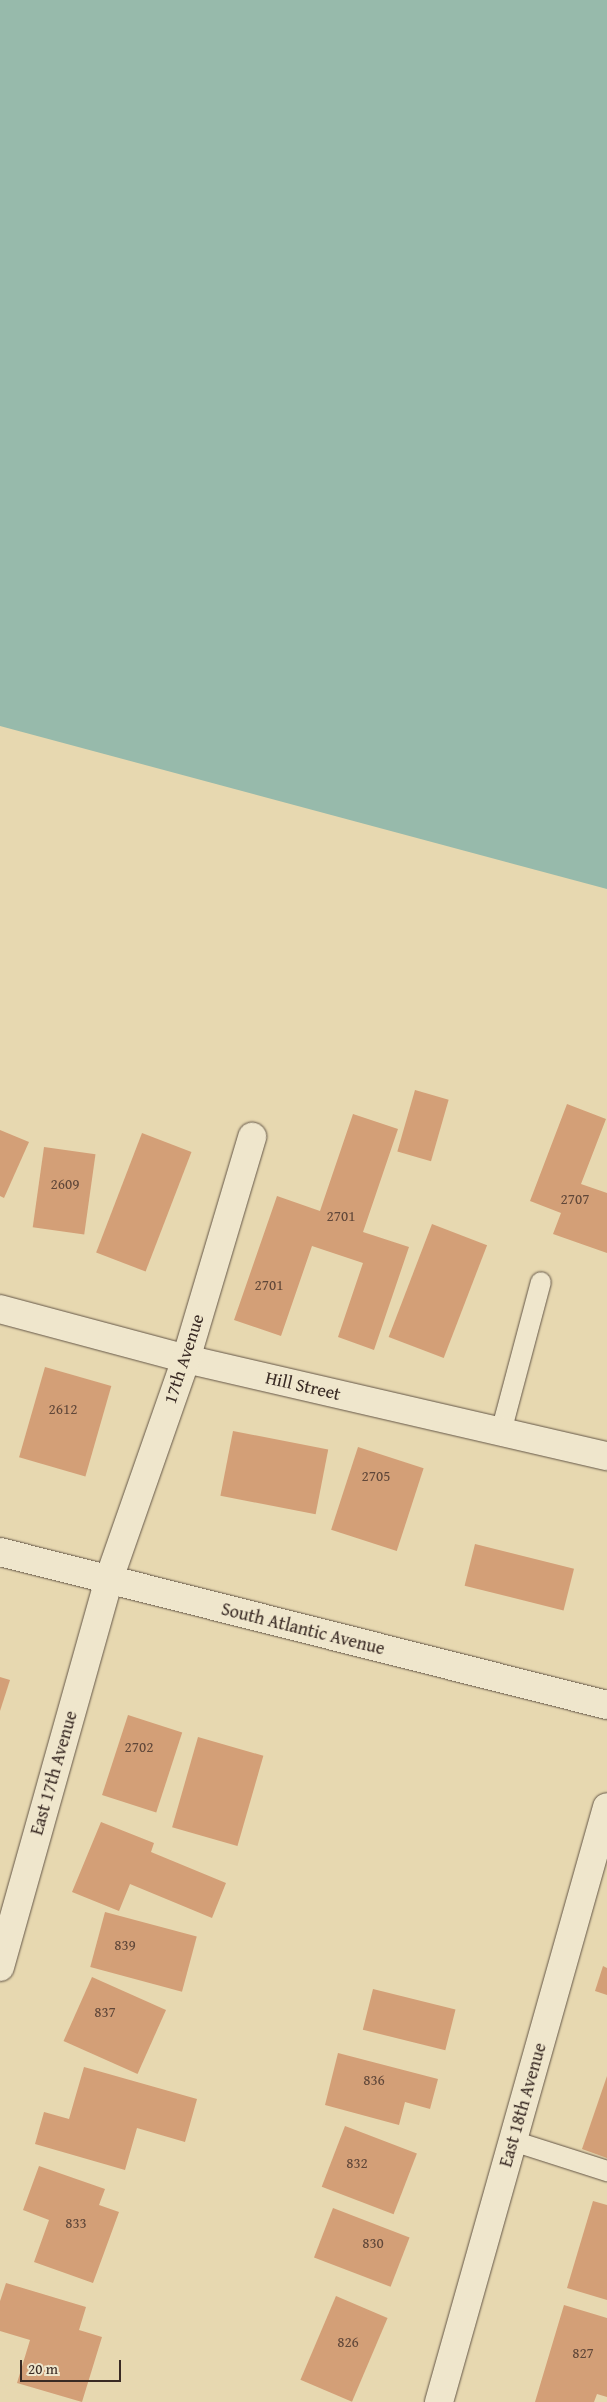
<!DOCTYPE html>
<style>
body{margin:0}
#map{position:relative;width:607px;height:2402px;overflow:hidden;background:#e7d8b0;font-family:"Gentium Book Plus",serif}
div>[style]{position:absolute}
.water>*{inset:0;background:#97baab}
.building>*{inset:0;background:#d39f77;transform-origin:0 0}
.roads{filter:drop-shadow(0 0 1px #645647) drop-shadow(0 0 1px #645647)}
.service>*{height:20px;margin:-10px;padding:0 10px;transform-origin:10px;border-radius:10px;background:#efe6cc}
.minor>*{height:28px;margin:-14px;padding:0 14px;transform-origin:14px;border-radius:14px;background:#efe6cc}
.secondary>*{height:28px;margin:-14px;padding:0 14px;transform-origin:14px;border-radius:14px;background:#efe6cc}
span{translate:-50% -50%;white-space:nowrap;text-align:center;line-height:1.15;-webkit-text-stroke:5px #efe6cc;paint-order:stroke}
.number-label{font-size:15px;color:#604739}
.number-label span{-webkit-text-stroke-width:0}
.street-label{font-size:18px;color:#392a24}
.scale{position:absolute;left:20px;top:2360px;width:101px;height:22px;box-sizing:border-box;border:2px solid #392a24;border-top:0;padding-left:6px;font-size:15px;line-height:18px;white-space:nowrap;color:#392a24;-webkit-text-stroke:4px #efe6cc;paint-order:stroke}
</style>
<div id="map">
<div class="water">
<div style="clip-path:polygon(0 0,607px 0,607px 889px,0 726px)"></div>
</div>
<div class="building">
<div style="left:415px;top:1090px;width:35px;height:64px;rotate:16deg"></div>
<div style="clip-path:polygon(567px 1104px,606px 1119px,581px 1184px,607px 1193px,607px 1253px,553px 1234px,561px 1213px,530px 1201px)"></div>
<div style="clip-path:polygon(353px 1114px,398px 1129px,363px 1232px,409px 1247px,374px 1350px,338px 1337px,363px 1263px,312px 1246px,281px 1336px,234px 1320px,277px 1196px,320px 1211px)"></div>
<div style="clip-path:polygon(0 1130px,29px 1142px,4px 1198px,0 1196px)"></div>
<div style="left:142px;top:1133px;width:53px;height:128px;rotate:21deg"></div>
<div style="left:44px;top:1147px;width:52px;height:81px;rotate:8deg"></div>
<div style="left:432px;top:1224px;width:59px;height:121px;rotate:21deg"></div>
<div style="left:45px;top:1367px;width:69px;height:94px;rotate:16deg"></div>
<div style="left:233px;top:1431px;width:97px;height:66px;rotate:11deg"></div>
<div style="left:358px;top:1447px;width:69px;height:87px;rotate:18deg"></div>
<div style="left:475px;top:1544px;width:102px;height:43px;rotate:14deg"></div>
<div style="clip-path:polygon(0 1677px,10px 1680px,0 1711px)"></div>
<div style="left:128px;top:1715px;width:57px;height:84px;rotate:18deg"></div>
<div style="left:198px;top:1737px;width:68px;height:94px;rotate:16deg"></div>
<div style="clip-path:polygon(101px 1822px,154px 1843px,151px 1852px,226px 1883px,212px 1918px,130px 1884px,119px 1911px,72px 1892px)"></div>
<div style="left:105px;top:1912px;width:95px;height:57px;rotate:15deg"></div>
<div style="clip-path:polygon(603px 1966px,607px 1968px,607px 1995px,595px 1991px)"></div>
<div style="left:92px;top:1977px;width:81px;height:70px;rotate:24deg"></div>
<div style="left:373px;top:1989px;width:85px;height:42px;rotate:14deg"></div>
<div style="clip-path:polygon(338px 2053px,438px 2079px,430px 2109px,405px 2102px,399px 2125px,325px 2105px)"></div>
<div style="clip-path:polygon(84px 2067px,197px 2099px,185px 2142px,137px 2128px,125px 2170px,35px 2144px,44px 2112px,69px 2119px)"></div>
<div style="clip-path:polygon(607px 2076px,607px 2158px,582px 2149px)"></div>
<div style="left:345px;top:2126px;width:77px;height:65px;rotate:21deg"></div>
<div style="clip-path:polygon(39px 2166px,105px 2189px,99px 2205px,119px 2212px,93px 2283px,34px 2262px,49px 2220px,23px 2210px)"></div>
<div style="clip-path:polygon(593px 2201px,607px 2205px,607px 2300px,567px 2288px)"></div>
<div style="left:333px;top:2208px;width:82px;height:53px;rotate:21deg"></div>
<div style="clip-path:polygon(6px 2283px,86px 2307px,79px 2330px,102px 2337px,82px 2402px,17px 2383px,30px 2340px,0 2331px,0 2301px)"></div>
<div style="left:336px;top:2296px;width:56px;height:91px;rotate:23deg"></div>
<div style="clip-path:polygon(564px 2305px,607px 2318px,607px 2397px,597px 2394px,594px 2402px,535px 2402px)"></div>
</div>
<div class="roads">
<div class="service">
<div style="left:501px;top:1432px;width:155px;rotate:-75.1deg"></div>
<div style="left:513px;top:2141px;width:99px;rotate:17.7deg"></div>
</div>
<div class="minor">
<div style="left:0;top:1309px;width:193px;rotate:15deg"></div>
<div style="left:186px;top:1359px;width:432px;rotate:13deg"></div>
<div style="left:0;top:1967px;width:403px;rotate:-74.3deg"></div>
<div style="left:109px;top:1579px;width:233px;rotate:-70.7deg"></div>
<div style="left:186px;top:1359px;width:232px;rotate:-73.4deg"></div>
<div style="left:439px;top:2402px;width:618px;rotate:-74.23deg"></div>
</div>
<div class="secondary">
<div style="left:0;top:1552px;width:626px;rotate:14.15deg"></div>
</div>
</div>
<div class="number-label">
<span style="left:65px;top:1184px">2609</span>
<span style="left:575px;top:1199px">2707</span>
<span style="left:341px;top:1216px">2701</span>
<span style="left:269px;top:1285px">2701</span>
<span style="left:63px;top:1409px">2612</span>
<span style="left:376px;top:1476px">2705</span>
<span style="left:139px;top:1747px">2702</span>
<span style="left:125px;top:1945px">839</span>
<span style="left:105px;top:2012px">837</span>
<span style="left:374px;top:2080px">836</span>
<span style="left:357px;top:2163px">832</span>
<span style="left:76px;top:2223px">833</span>
<span style="left:373px;top:2243px">830</span>
<span style="left:348px;top:2342px">826</span>
<span style="left:583px;top:2353px">827</span>
</div>
<div class="street-label">
<span style="left:184px;top:1359px;rotate:-72deg">17th Avenue</span>
<span style="left:303px;top:1386px;rotate:13deg">Hill Street</span>
<span style="left:303px;top:1629px;rotate:14deg">South Atlantic Avenue</span>
<span style="left:54px;top:1773px;rotate:-74deg">East 17th Avenue</span>
<span style="left:523px;top:2105px;rotate:-74deg">East 18th Avenue</span>
</div>
<div class="scale">20 m</div>
</div>
